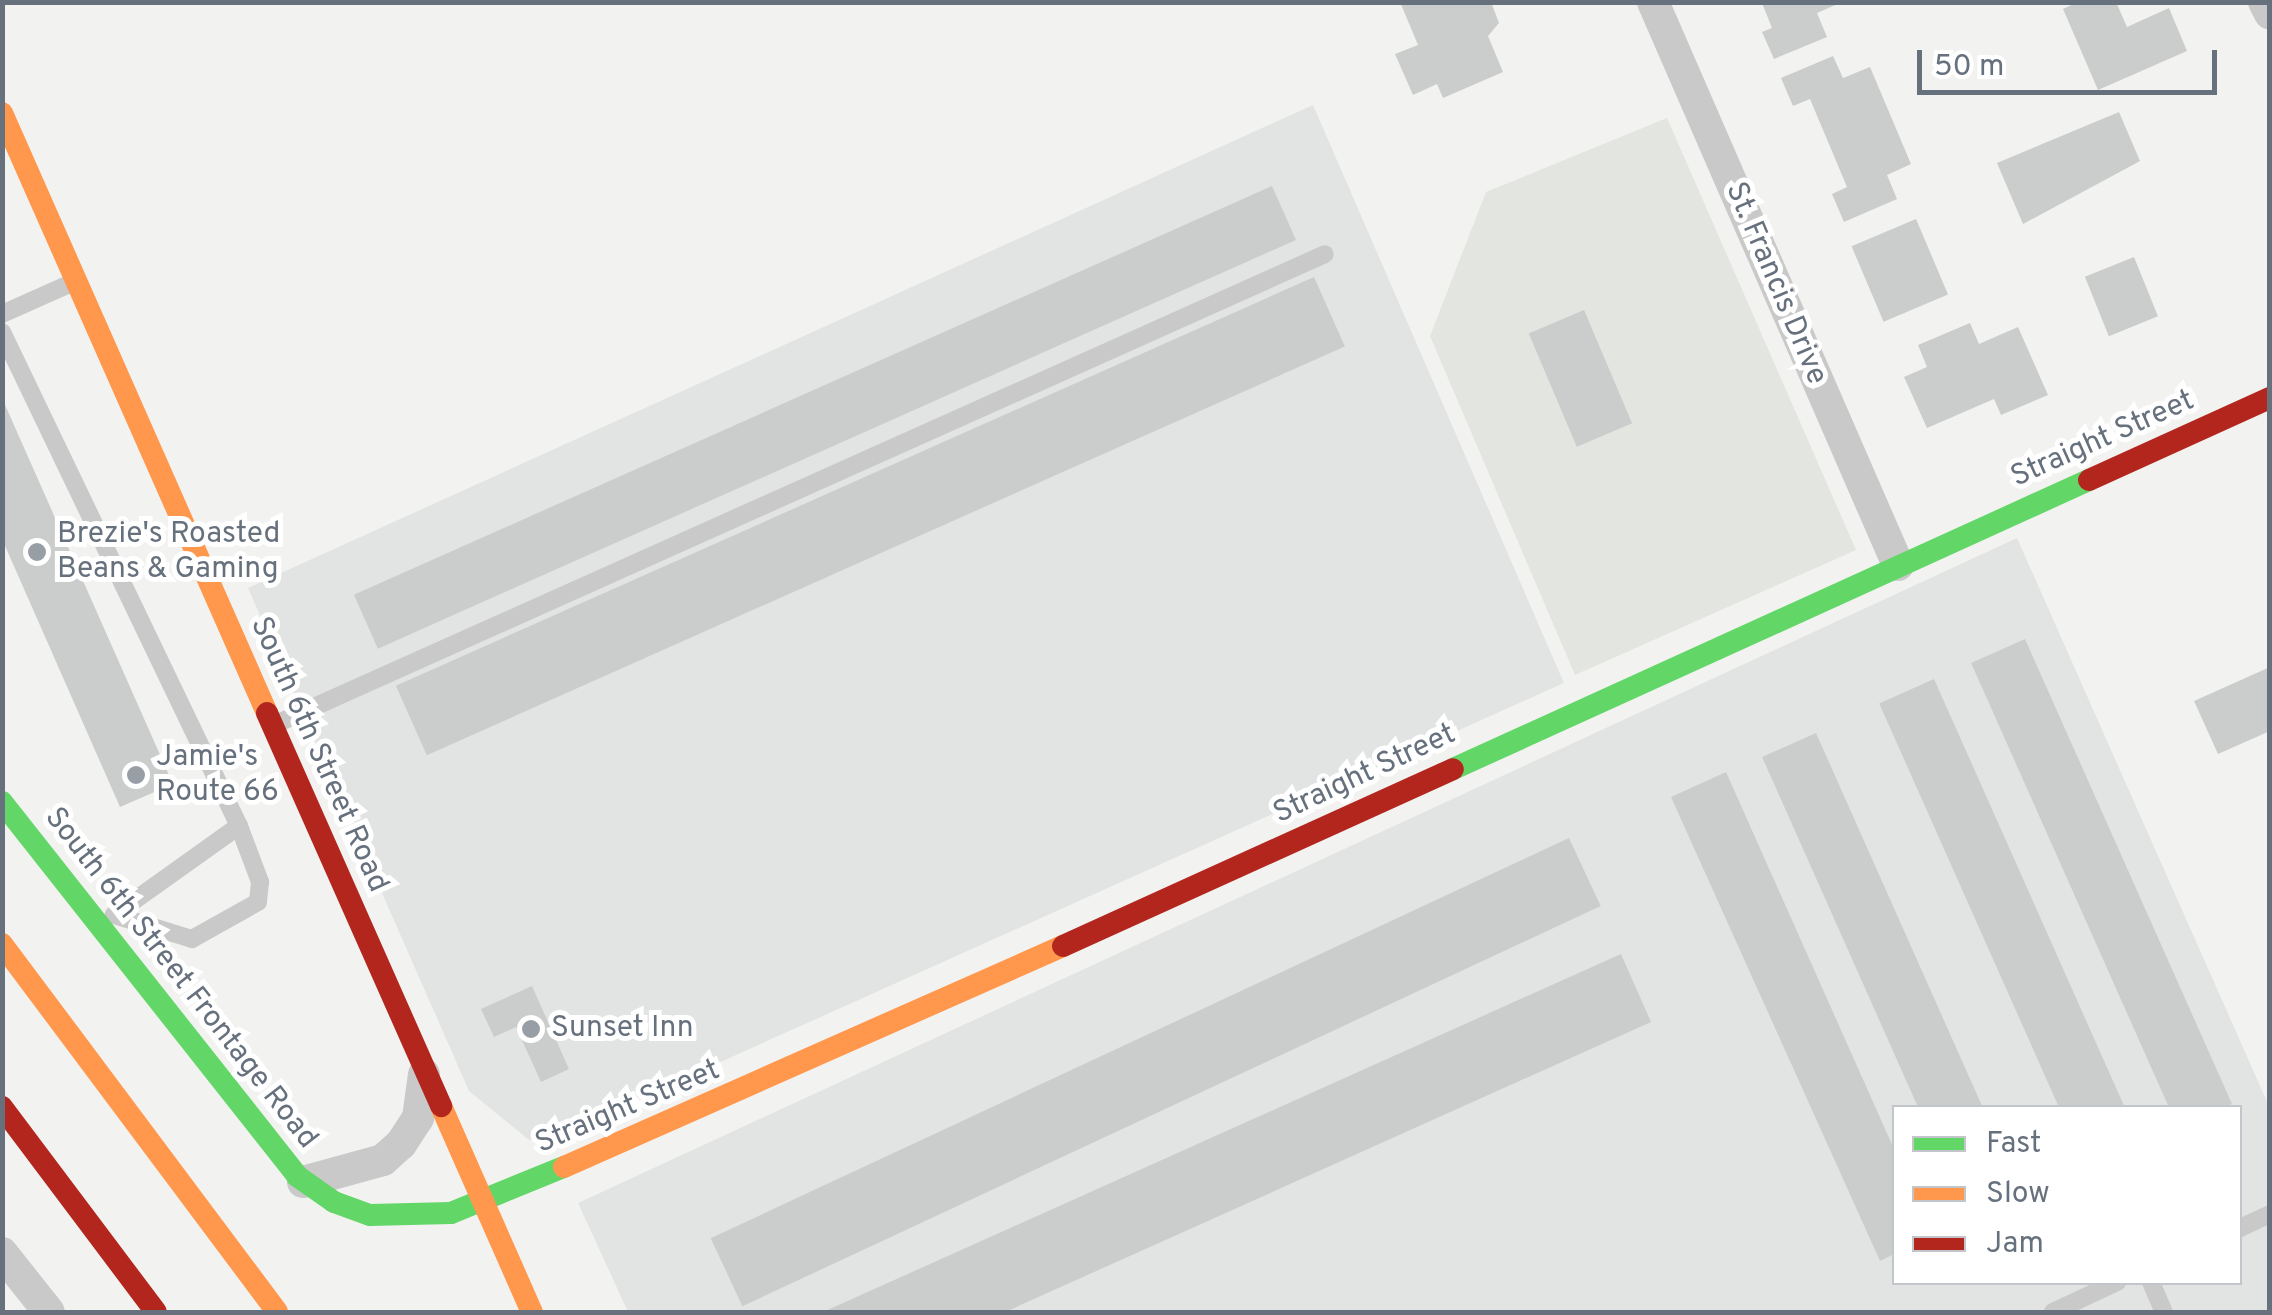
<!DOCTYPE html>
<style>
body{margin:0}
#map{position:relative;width:2272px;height:1315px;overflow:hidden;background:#f2f3f1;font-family:Overpass,sans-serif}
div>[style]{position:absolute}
.built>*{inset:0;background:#e2e4e4}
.green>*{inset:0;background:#e2e5e0}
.building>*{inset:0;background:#cbcccc;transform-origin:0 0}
.lane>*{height:18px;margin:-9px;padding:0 9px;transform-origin:9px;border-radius:9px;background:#c9c9ca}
.street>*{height:32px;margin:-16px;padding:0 16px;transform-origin:16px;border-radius:16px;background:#c9c9ca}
.fast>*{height:22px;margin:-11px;padding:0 11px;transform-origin:11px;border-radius:11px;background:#63d668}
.slow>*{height:22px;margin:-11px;padding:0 11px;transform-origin:11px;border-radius:11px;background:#ff974d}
.jam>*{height:22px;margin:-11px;padding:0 11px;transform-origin:11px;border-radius:11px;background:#b3261e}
.dots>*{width:28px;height:28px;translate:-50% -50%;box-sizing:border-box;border:5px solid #fff;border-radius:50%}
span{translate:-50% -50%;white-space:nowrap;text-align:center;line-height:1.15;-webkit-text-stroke:10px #fff;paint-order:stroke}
.street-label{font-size:30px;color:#67717e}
.poi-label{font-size:30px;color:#67717e}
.left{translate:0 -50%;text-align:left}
.frame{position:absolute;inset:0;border:5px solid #67717e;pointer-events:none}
.legend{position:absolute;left:1892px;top:1105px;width:350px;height:180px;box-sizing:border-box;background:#fff;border:2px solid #c2c6cb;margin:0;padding:12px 18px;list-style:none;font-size:30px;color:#67717e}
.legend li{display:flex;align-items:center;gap:20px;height:50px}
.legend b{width:50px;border:2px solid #c2c6cb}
.scale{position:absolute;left:1917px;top:50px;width:300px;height:45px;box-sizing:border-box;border:5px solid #67717e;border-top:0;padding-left:12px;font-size:30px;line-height:35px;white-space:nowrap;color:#67717e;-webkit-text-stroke:8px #fff;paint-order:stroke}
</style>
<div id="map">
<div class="built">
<div style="clip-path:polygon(1313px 105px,1564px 683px,587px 1122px,529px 1140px,469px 1091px,248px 588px)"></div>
<div style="clip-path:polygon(evenodd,2017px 538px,2269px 1106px,2269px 1312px,628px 1312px,578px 1203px,2017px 538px,1894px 1108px,2240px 1108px,2240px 1282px,1894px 1282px,1894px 1108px)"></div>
</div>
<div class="green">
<div style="clip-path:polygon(1667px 118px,1856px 550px,1575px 675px,1430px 336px,1486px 192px)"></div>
</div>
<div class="building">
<div style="clip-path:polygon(1400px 2px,1491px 2px,1499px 23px,1488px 36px,1503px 72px,1443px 98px,1437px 84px,1413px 95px,1395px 54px,1418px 45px)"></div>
<div style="clip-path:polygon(2078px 2px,2116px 2px,2127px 27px,2169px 8px,2187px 51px,2098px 90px,2063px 9px)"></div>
<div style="clip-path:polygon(1762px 3px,1840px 3px,1817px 13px,1827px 37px,1774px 59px,1762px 32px,1772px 28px)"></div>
<div style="clip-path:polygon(1833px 56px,1843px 78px,1870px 67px,1911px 164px,1887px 175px,1897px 199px,1844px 222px,1832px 194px,1847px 187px,1810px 99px,1793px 106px,1781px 78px)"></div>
<div style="clip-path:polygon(2119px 112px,2140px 161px,2023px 224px,1997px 163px)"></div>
<div style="left:1272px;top:186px;width:59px;height:1005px;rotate:66deg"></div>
<div style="left:1916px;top:219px;width:82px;height:70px;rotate:67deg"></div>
<div style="left:2134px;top:257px;width:64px;height:53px;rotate:68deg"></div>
<div style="left:1314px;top:277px;width:76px;height:1005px;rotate:66deg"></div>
<div style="left:1584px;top:310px;width:123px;height:60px;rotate:67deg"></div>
<div style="clip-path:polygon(1970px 323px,1979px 344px,2018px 327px,2048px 395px,2001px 415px,1994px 399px,1927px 428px,1904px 377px,1927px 367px,1918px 345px)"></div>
<div style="clip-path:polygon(2px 398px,173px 784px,120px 807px,2px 539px)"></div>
<div style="left:2025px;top:639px;width:509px;height:59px;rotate:66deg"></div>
<div style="clip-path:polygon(2270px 667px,2270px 731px,2218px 754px,2194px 701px)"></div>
<div style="left:1934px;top:679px;width:470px;height:60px;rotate:66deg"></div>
<div style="left:1816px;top:733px;width:411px;height:59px;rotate:66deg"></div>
<div style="clip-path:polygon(1726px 772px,1894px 1149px,1894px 1254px,1880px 1261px,1671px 797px)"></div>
<div style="left:1569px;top:838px;width:75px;height:947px;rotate:65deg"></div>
<div style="clip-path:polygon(1621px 954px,1651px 1022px,1005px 1312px,823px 1312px)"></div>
<div style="clip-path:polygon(532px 986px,569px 1069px,541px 1082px,516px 1027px,494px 1037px,481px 1009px)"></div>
</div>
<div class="lane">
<div style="left:2px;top:314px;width:81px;rotate:-24deg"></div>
<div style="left:2px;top:332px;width:548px;rotate:64.37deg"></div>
<div style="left:239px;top:826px;width:60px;rotate:69.4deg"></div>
<div style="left:260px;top:882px;width:20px;rotate:96deg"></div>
<div style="left:258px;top:902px;width:76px;rotate:150.7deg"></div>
<div style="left:192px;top:939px;width:82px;rotate:-162.9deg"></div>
<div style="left:114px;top:915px;width:153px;rotate:-35.5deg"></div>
<div style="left:276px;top:724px;width:1149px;rotate:-24.13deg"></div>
<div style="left:2240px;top:1228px;width:33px;rotate:-25deg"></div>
<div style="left:2151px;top:1282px;width:33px;rotate:67deg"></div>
<div style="left:2053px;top:1312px;width:71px;rotate:-25.1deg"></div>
</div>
<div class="street">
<div style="left:1653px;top:2px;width:614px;rotate:66.48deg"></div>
<div style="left:2264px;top:2px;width:13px;rotate:63deg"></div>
<div style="left:303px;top:1182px;width:83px;rotate:-15.4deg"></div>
<div style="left:383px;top:1160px;width:24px;rotate:-42deg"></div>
<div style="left:401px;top:1144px;width:31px;rotate:-57deg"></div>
<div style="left:418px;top:1118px;width:44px;rotate:-82.2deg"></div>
<div style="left:2px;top:1253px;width:75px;rotate:51.5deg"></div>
</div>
<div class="fast">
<div style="left:1453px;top:769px;width:699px;rotate:-24.44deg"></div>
<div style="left:2px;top:802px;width:476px;rotate:51.7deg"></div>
<div style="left:297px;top:1176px;width:45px;rotate:35.1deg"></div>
<div style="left:334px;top:1202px;width:38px;rotate:20deg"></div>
<div style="left:370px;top:1215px;width:81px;rotate:-1.4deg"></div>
<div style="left:451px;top:1213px;width:122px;rotate:-22.2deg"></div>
</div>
<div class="slow">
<div style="left:2px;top:113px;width:656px;rotate:66.17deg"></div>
<div style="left:2px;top:944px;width:459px;rotate:53.2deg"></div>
<div style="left:441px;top:1106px;width:225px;rotate:66.2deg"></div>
<div style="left:564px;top:1167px;width:546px;rotate:-23.89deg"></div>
</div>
<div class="jam">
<div style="left:2089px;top:480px;width:199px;rotate:-24.4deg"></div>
<div style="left:267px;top:713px;width:430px;rotate:66.1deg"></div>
<div style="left:1063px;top:946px;width:428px;rotate:-24.4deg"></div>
<div style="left:2px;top:1107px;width:256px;rotate:53.1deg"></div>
</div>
<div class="dots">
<div style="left:37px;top:552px;background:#989ea6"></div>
<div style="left:136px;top:775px;background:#989ea6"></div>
<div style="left:531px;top:1029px;background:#989ea6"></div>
</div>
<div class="street-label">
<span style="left:1775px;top:284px;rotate:67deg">St. Francis Drive</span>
<span style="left:2103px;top:440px;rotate:-24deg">Straight Street</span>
<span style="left:318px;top:755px;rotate:66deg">South 6th Street Road</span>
<span style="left:1365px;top:775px;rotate:-25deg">Straight Street</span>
<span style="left:180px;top:979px;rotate:52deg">South 6th Street Frontage Road</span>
<span style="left:628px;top:1108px;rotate:-23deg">Straight Street</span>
</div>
<div class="poi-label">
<span class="left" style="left:57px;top:552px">Brezie's Roasted<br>Beans &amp; Gaming</span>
<span class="left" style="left:156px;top:775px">Jamie's<br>Route 66</span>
<span class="left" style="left:551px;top:1029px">Sunset Inn</span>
</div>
<div class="frame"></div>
<ul class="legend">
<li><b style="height:12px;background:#63d668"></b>Fast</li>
<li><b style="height:12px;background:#ff974d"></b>Slow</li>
<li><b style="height:12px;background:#b3261e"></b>Jam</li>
</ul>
<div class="scale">50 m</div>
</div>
